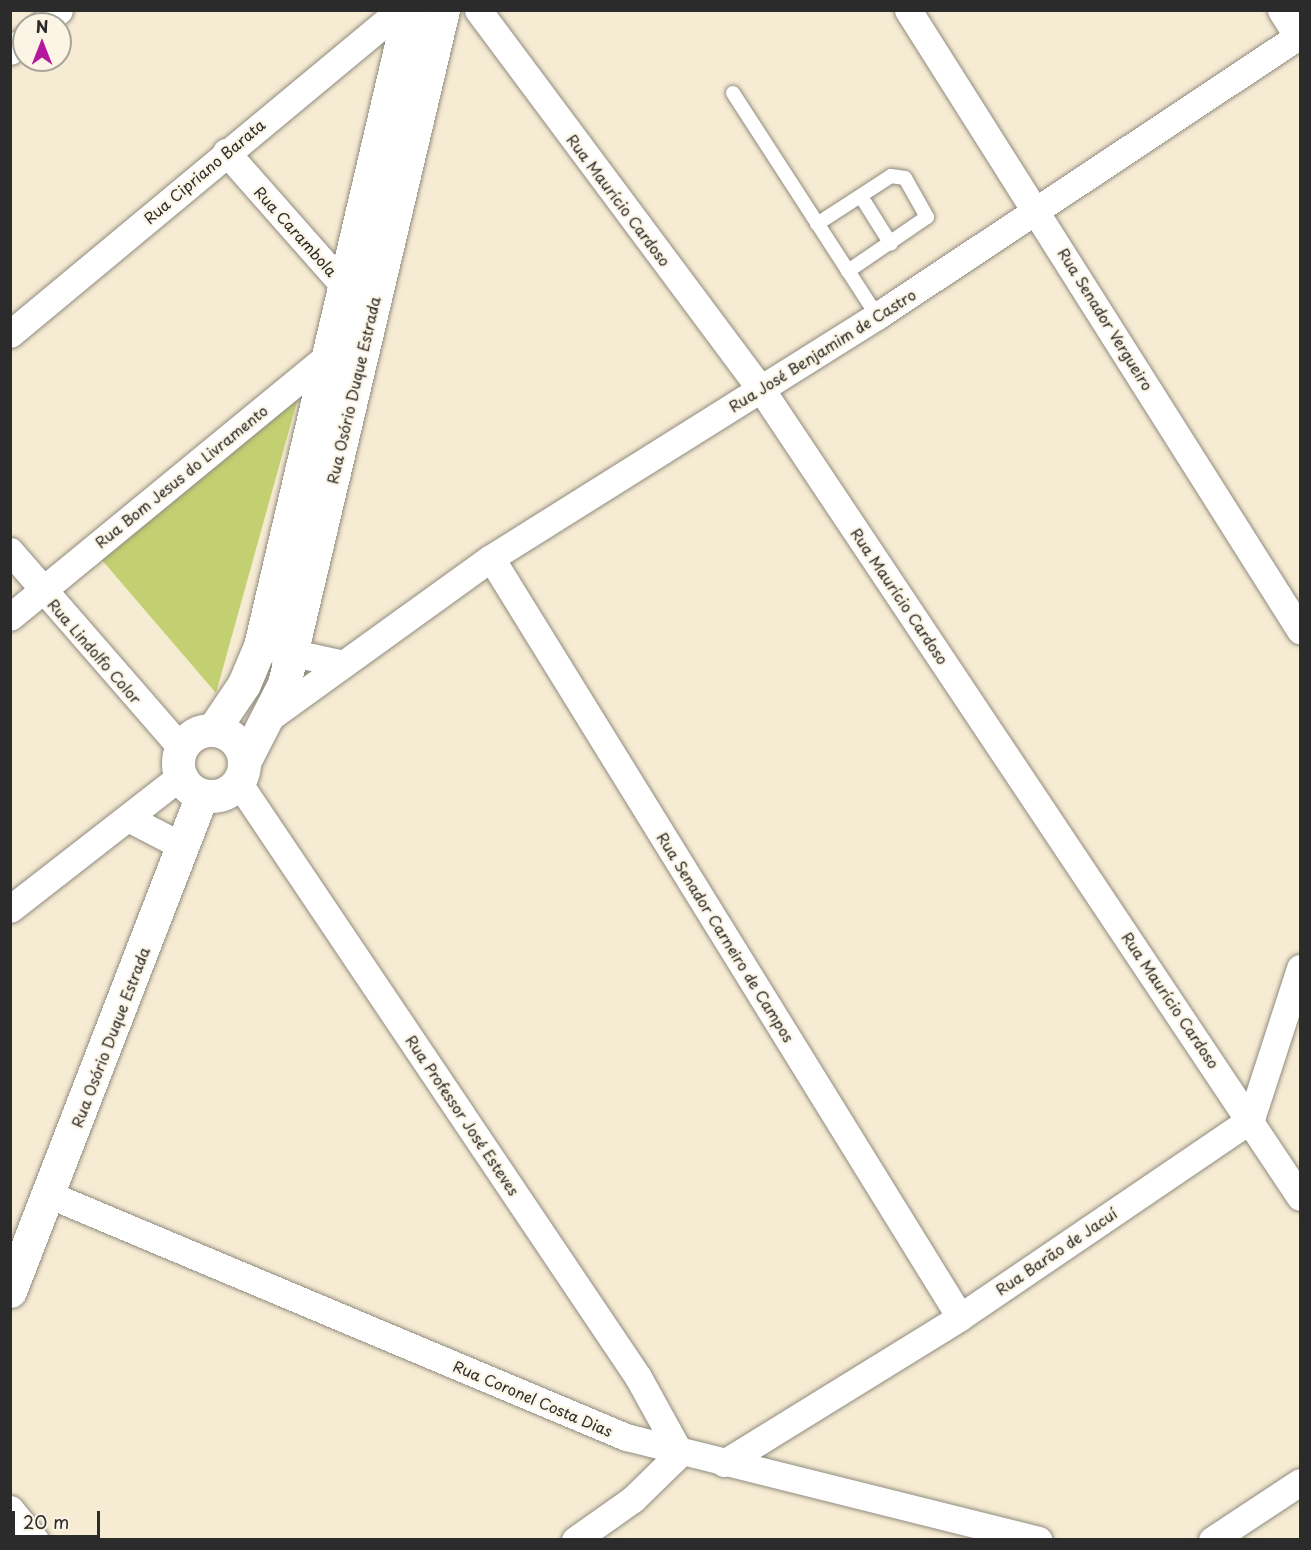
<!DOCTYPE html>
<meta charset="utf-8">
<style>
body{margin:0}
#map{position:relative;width:1311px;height:1550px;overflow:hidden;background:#f6ebd3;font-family:"Playpen Sans",sans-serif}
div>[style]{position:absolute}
.green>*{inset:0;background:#c2d072}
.roads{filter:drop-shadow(0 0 2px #908b7f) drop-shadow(0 0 2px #908b7f)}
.service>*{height:14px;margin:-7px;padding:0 7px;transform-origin:7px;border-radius:7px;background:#fff}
.minor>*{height:27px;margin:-13.5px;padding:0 13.5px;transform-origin:13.5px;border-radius:13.5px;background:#fff}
.tertiary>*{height:33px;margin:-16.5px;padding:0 16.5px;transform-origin:16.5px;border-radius:16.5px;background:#fff}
.tertiary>.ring{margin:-16.5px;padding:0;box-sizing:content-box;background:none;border:33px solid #fff;border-radius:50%}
span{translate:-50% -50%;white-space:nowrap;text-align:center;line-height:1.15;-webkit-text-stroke:4.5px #fcf5e5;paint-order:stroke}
.street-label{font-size:15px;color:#2b2b2b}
.frame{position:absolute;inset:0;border:12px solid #2b2b2b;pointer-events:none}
.north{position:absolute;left:12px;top:12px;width:60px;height:60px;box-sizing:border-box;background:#fcf5e5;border:2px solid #a8a49b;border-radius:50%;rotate:0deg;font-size:16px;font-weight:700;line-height:24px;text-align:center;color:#2b2b2b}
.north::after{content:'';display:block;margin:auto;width:21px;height:27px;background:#b5179e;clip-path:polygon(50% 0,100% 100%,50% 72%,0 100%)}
.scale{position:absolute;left:12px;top:1511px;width:88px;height:27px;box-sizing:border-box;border:3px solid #2b2b2b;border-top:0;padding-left:8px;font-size:18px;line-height:21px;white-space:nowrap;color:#2b2b2b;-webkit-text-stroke:4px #fcf5e5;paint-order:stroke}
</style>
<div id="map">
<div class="green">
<div style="clip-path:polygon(298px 398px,216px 693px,101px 559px)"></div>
</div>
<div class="roads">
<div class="service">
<div style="left:733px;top:93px;width:265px;rotate:57.1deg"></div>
<div style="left:862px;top:198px;width:54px;rotate:57.8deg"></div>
<div style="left:817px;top:224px;width:88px;rotate:-33deg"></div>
<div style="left:891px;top:176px;width:14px;rotate:8deg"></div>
<div style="left:905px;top:178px;width:45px;rotate:60.6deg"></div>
<div style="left:927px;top:217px;width:96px;rotate:145.6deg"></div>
</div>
<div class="minor">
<div style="left:478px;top:10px;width:473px;rotate:53.3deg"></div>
<div style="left:761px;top:389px;width:971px;rotate:56.29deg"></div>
<div style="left:908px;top:10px;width:734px;rotate:57.7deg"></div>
<div style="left:1281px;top:10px;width:32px;rotate:58deg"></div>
<div style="left:43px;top:24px;width:21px;rotate:-41deg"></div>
<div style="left:10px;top:51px;width:18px;rotate:-38deg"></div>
<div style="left:226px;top:152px;width:180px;rotate:48.6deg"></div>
<div style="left:345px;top:287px;width:14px;rotate:17deg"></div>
<div style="left:10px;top:334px;width:507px;rotate:-39.72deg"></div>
<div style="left:10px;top:551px;width:262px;rotate:49deg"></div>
<div style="left:491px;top:558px;width:892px;rotate:58.29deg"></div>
<div style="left:10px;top:617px;width:410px;rotate:-39.4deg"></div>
<div style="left:327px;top:357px;width:12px;rotate:9deg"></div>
<div style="left:271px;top:648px;width:74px;rotate:12.5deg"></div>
<div style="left:266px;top:720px;width:277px;rotate:-35.8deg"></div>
<div style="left:491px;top:558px;width:456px;rotate:-32.1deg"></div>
<div style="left:877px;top:316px;width:508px;rotate:-33.6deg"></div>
<div style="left:238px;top:782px;width:717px;rotate:56.09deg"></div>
<div style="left:638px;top:1377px;width:87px;rotate:61.1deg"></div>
<div style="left:680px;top:1453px;width:66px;rotate:135.6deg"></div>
<div style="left:633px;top:1499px;width:71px;rotate:144.7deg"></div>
<div style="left:130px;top:819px;width:59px;rotate:27.4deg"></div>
<div style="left:10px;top:909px;width:217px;rotate:-37.9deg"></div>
<div style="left:50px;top:1195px;width:625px;rotate:22.79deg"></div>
<div style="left:626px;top:1437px;width:425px;rotate:14deg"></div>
<div style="left:724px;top:1463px;width:278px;rotate:-31.7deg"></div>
<div style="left:960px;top:1317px;width:352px;rotate:-34.2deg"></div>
<div style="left:1251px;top:1119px;width:159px;rotate:-72deg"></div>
<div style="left:10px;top:1509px;width:40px;rotate:51deg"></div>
<div style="left:1212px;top:1540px;width:105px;rotate:-33.4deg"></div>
</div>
<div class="tertiary">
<div style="left:213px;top:730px;width:55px;rotate:-56deg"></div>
<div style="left:244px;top:684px;width:41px;rotate:-67.2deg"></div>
<div style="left:260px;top:646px;width:653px;rotate:-76.81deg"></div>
<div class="ring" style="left:178px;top:730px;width:33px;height:33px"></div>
<div style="left:244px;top:762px;width:88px;rotate:-62.9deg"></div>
<div style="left:284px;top:684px;width:693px;rotate:-76.73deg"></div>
<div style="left:10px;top:1291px;width:532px;rotate:-68.84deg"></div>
</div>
</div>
<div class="street-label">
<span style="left:204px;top:171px;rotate:-40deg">Rua Cipriano Barata</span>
<span style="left:619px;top:200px;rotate:53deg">Rua Maurício Cardoso</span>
<span style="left:296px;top:231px;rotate:48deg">Rua Carambola</span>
<span style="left:1106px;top:319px;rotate:58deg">Rua Senador Vergueiro</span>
<span style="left:822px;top:350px;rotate:-32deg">Rua José Benjamim de Castro</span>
<span style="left:353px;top:390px;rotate:-77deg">Rua Osório Duque Estrada</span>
<span style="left:181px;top:476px;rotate:-39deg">Rua Bom Jesus do Livramento</span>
<span style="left:900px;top:596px;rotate:56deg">Rua Maurício Cardoso</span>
<span style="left:95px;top:651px;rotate:49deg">Rua Lindolfo Color</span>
<span style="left:726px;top:937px;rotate:58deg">Rua Senador Carneiro de Campos</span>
<span style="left:1171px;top:1000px;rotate:56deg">Rua Maurício Cardoso</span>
<span style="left:110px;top:1037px;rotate:-69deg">Rua Osório Duque Estrada</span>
<span style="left:463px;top:1115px;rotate:56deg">Rua Professor José Esteves</span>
<span style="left:1056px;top:1251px;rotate:-34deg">Rua Barão de Jacuí</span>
<span style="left:533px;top:1398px;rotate:23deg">Rua Coronel Costa Dias</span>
</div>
<div class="frame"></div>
<div class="north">N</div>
<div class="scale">20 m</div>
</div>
